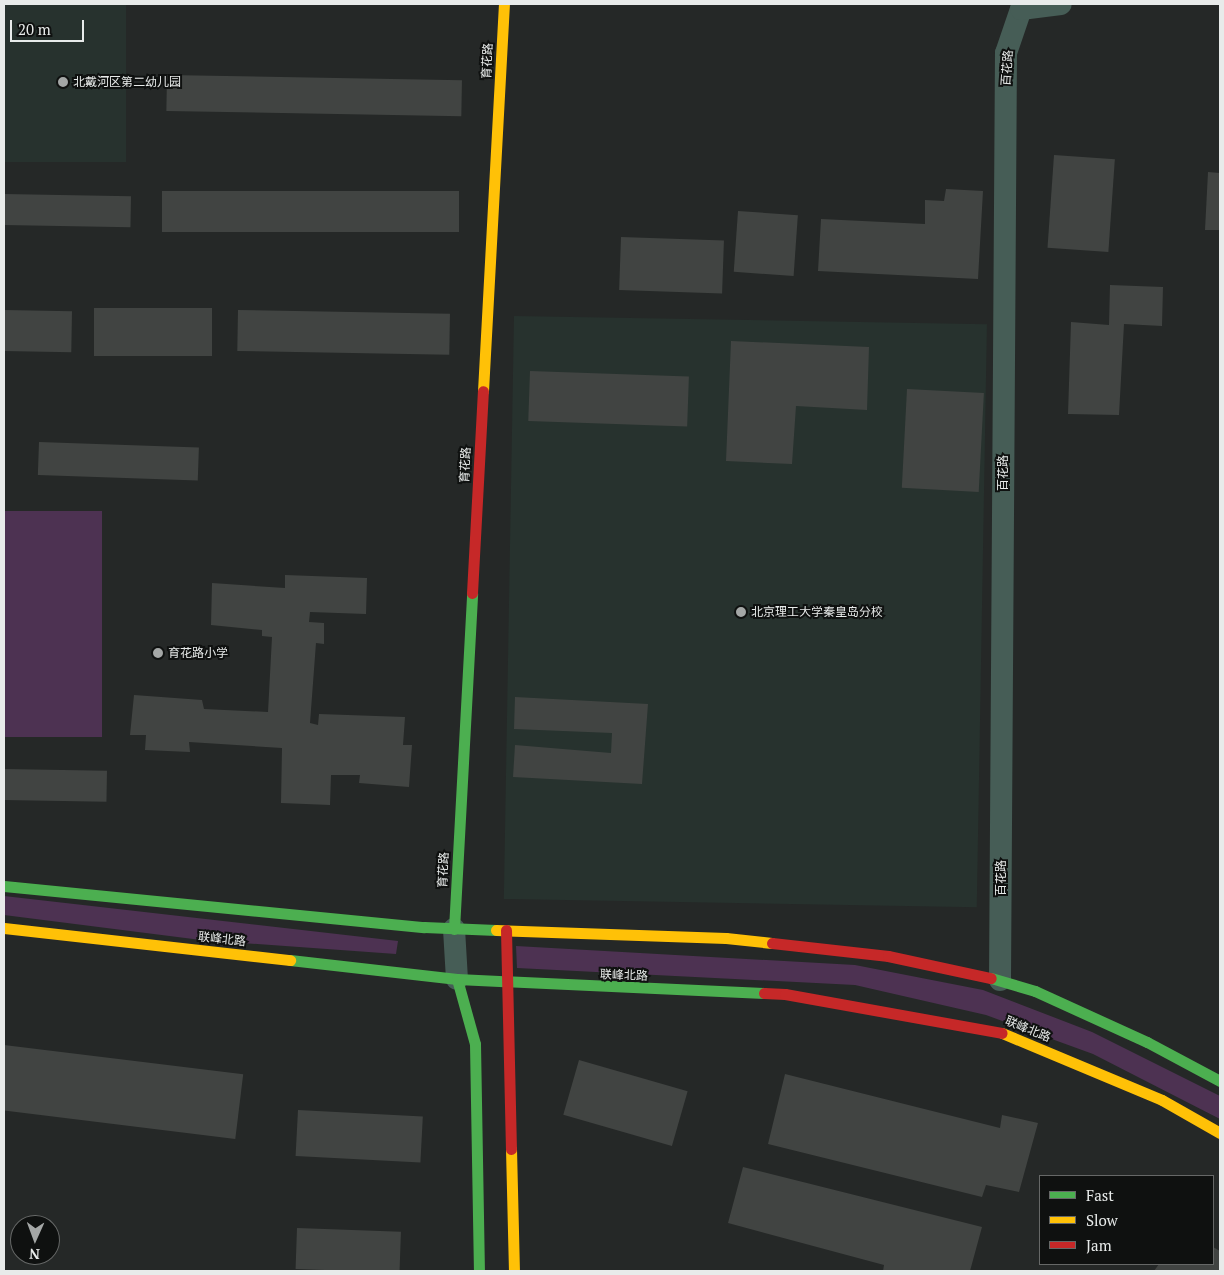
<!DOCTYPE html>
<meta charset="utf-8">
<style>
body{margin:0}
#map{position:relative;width:1224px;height:1275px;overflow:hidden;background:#252827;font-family:"PT Serif","Noto Sans SC",serif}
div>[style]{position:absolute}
.built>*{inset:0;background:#27322e;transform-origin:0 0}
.green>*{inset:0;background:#4d3252;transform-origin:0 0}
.building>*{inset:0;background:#414442;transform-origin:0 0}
.street>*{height:22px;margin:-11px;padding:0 11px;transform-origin:11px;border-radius:11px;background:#465d56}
.fast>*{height:11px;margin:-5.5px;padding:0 5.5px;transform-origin:5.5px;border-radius:5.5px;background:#4caf50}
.slow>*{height:11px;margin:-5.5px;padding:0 5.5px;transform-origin:5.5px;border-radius:5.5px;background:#ffc107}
.jam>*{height:11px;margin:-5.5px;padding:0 5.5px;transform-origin:5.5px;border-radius:5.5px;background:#c62828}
.dots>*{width:14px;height:14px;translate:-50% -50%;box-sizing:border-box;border:2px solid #0f1110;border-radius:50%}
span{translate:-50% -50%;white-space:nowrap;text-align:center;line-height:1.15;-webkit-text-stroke:4px #0f1110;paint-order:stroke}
.street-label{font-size:12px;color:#e8ebea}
.poi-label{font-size:12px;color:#e8ebea}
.left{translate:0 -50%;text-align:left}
.frame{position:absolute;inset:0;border:5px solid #e8ebea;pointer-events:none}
.legend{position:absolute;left:1039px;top:1175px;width:175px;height:90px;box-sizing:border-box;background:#0f1110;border:1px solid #666867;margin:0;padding:6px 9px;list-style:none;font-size:15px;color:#e8ebea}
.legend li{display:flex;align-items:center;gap:10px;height:25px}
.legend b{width:25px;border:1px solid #666867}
.north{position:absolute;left:10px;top:1215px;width:50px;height:50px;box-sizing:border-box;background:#0f1110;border:1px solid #666867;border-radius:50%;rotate:182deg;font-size:14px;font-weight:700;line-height:20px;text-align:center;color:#e8ebea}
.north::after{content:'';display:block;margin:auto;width:18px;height:22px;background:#a4a7a6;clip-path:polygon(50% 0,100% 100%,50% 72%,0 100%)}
.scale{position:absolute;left:10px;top:20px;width:74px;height:22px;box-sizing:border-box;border:2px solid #e8ebea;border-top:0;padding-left:6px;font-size:15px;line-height:18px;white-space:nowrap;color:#e8ebea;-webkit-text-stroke:4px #0f1110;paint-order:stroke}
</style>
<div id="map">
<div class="built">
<div style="left:4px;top:4px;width:122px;height:158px"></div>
<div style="left:514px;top:316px;width:473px;height:583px;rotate:1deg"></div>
</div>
<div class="green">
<div style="left:4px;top:511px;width:98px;height:226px"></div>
<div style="clip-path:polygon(4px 896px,398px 941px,396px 954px,201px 940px,4px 915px)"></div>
<div style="clip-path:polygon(516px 946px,855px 965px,983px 990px,1092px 1032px,1220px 1096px,1220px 1119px,1093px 1054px,986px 1015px,855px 985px,517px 968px)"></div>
</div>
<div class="building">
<div style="left:167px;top:75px;width:295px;height:36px;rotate:1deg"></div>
<div style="left:1054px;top:155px;width:61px;height:93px;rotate:4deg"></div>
<div style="clip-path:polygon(1208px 172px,1220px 173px,1220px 230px,1205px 230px)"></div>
<div style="clip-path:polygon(946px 189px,983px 191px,978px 279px,818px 271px,821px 219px,925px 224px,925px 200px,944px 201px)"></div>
<div style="left:162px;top:191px;width:297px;height:41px"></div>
<div style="left:4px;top:194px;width:127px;height:31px;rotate:1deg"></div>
<div style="left:738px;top:211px;width:60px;height:61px;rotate:4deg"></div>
<div style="left:621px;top:237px;width:103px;height:53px;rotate:2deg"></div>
<div style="clip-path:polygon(1110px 285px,1163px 287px,1162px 326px,1124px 324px,1119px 415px,1068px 414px,1071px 322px,1109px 325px)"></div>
<div style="left:94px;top:308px;width:118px;height:48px"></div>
<div style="left:4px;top:310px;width:68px;height:41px;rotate:1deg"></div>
<div style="left:238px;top:310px;width:212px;height:41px;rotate:1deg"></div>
<div style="clip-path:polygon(731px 341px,869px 347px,867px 410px,796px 406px,792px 464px,726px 461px)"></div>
<div style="left:530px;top:371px;width:159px;height:50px;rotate:2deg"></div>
<div style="left:907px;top:389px;width:77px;height:99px;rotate:3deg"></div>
<div style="left:39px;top:442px;width:160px;height:33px;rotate:2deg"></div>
<div style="clip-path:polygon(285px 575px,367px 578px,366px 614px,310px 612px,309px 622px,324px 623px,324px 644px,316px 643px,310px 723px,318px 725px,319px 714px,405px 717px,403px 745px,412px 745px,409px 787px,359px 783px,360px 775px,331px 775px,330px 805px,281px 803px,282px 748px,189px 742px,190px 752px,145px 750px,146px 735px,130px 735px,134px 695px,202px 700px,204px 709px,268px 712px,272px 637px,262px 636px,262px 630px,211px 625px,212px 583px,285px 588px)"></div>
<div style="clip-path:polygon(515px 697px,648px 704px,642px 784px,513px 777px,515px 745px,611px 753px,612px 733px,514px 729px)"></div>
<div style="left:4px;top:769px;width:103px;height:31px;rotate:1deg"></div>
<div style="left:4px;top:1045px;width:241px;height:65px;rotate:7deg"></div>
<div style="left:579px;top:1060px;width:113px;height:57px;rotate:16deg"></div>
<div style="clip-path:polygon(785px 1074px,1000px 1128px,1002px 1115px,1038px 1123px,1019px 1192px,986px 1185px,982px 1197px,768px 1144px)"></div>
<div style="left:298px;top:1110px;width:125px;height:46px;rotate:3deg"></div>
<div style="clip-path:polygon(743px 1167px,982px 1227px,970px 1271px,883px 1271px,884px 1265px,728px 1223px)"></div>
<div style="left:297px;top:1228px;width:104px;height:41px;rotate:2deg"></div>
<div style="clip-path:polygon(1213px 1247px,1220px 1251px,1220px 1271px,1154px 1271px,1159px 1264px,1213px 1264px)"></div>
</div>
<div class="street">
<div style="left:454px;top:929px;width:50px;rotate:86.6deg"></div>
<div style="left:1000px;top:980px;width:927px;rotate:-89.63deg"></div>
<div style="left:1006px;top:53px;width:46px;rotate:-71.2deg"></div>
<div style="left:1021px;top:9px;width:40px;rotate:-7.1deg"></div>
</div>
<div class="fast">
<div style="left:4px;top:886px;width:422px;rotate:5.6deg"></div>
<div style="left:424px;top:927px;width:72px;rotate:2.4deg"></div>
<div style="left:454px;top:929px;width:336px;rotate:-86.9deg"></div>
<div style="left:290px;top:960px;width:168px;rotate:6.5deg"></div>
<div style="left:457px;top:979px;width:307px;rotate:2.6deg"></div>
<div style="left:991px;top:978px;width:46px;rotate:16.5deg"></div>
<div style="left:1035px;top:991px;width:123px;rotate:24.5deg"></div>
<div style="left:1147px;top:1042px;width:83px;rotate:28.1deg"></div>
<div style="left:457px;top:979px;width:67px;rotate:74.5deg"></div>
<div style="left:475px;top:1044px;width:227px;rotate:89deg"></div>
</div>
<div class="slow">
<div style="left:483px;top:391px;width:388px;rotate:-86.9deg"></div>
<div style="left:4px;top:928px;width:288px;rotate:6.4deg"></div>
<div style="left:496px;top:930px;width:230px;rotate:2deg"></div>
<div style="left:726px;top:938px;width:46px;rotate:6.2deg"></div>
<div style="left:1002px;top:1033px;width:173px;rotate:22.7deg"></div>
<div style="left:1162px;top:1100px;width:67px;rotate:29.6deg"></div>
<div style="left:511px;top:1149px;width:122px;rotate:88.6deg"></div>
</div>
<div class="jam">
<div style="left:472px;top:593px;width:202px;rotate:-86.9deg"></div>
<div style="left:506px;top:930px;width:219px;rotate:88.7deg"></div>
<div style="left:772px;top:943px;width:117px;rotate:6.4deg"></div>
<div style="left:888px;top:956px;width:105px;rotate:12.1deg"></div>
<div style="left:764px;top:993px;width:21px;rotate:3deg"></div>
<div style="left:785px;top:994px;width:220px;rotate:10.2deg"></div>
</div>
<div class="dots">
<div style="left:63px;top:82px;background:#a4a7a6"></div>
<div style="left:741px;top:612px;background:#a4a7a6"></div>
<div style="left:158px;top:653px;background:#a4a7a6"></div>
</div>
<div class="street-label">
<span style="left:487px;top:61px;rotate:-87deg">育花路</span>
<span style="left:1007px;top:68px;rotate:-86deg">百花路</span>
<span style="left:465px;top:465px;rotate:-87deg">育花路</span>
<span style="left:1003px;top:473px;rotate:-90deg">百花路</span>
<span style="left:443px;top:870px;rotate:-87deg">育花路</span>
<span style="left:1001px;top:878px;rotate:-90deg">百花路</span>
<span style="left:222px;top:939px;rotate:6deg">联峰北路</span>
<span style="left:624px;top:975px;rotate:2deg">联峰北路</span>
<span style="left:1028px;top:1029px;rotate:22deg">联峰北路</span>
</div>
<div class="poi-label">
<span class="left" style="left:73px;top:82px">北戴河区第二幼儿园</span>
<span class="left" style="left:751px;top:612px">北京理工大学秦皇岛分校</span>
<span class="left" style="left:168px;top:653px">育花路小学</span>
</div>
<div class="frame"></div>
<ul class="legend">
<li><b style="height:6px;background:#4caf50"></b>Fast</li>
<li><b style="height:6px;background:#ffc107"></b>Slow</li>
<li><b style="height:6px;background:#c62828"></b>Jam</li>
</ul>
<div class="north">N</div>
<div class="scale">20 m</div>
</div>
